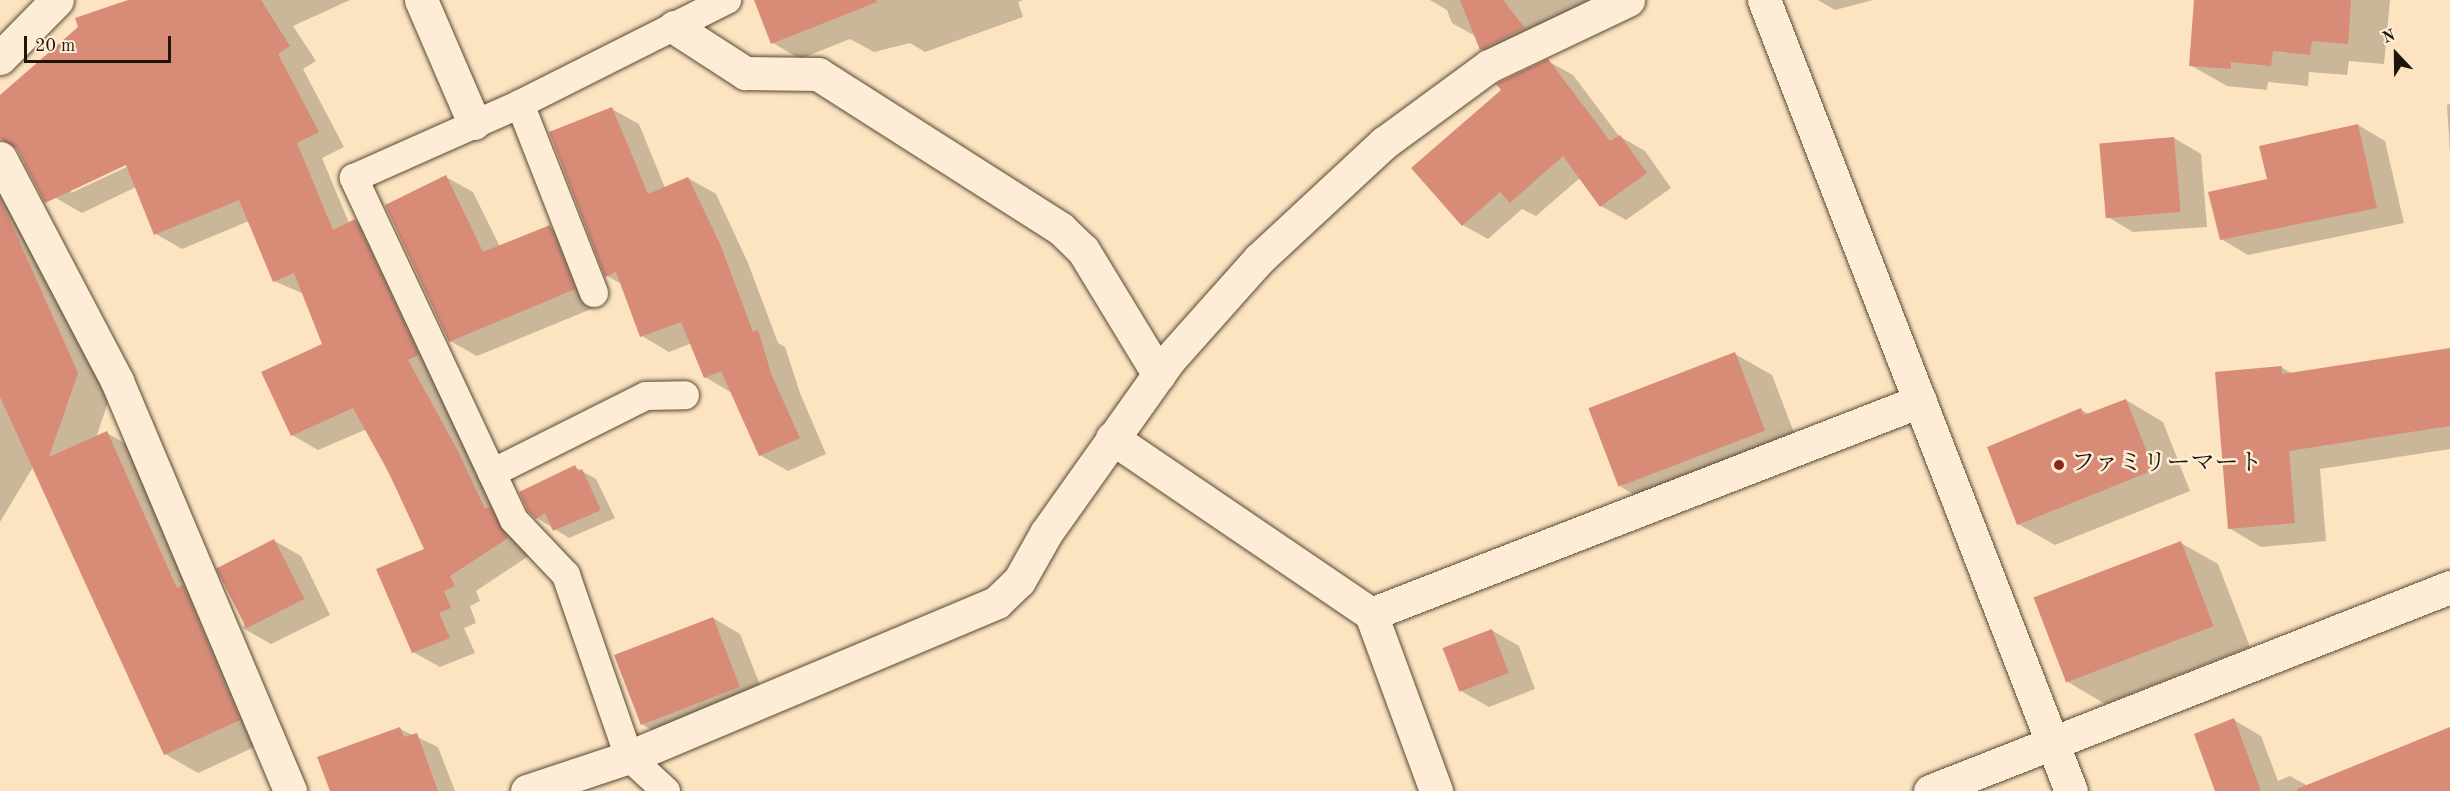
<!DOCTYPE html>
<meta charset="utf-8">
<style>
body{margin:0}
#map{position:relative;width:2450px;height:791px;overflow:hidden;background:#fde4c0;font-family:"Old Standard TT","Noto Serif JP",serif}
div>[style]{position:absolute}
.shadow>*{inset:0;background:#0003}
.building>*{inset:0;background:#d88c77;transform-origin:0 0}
.roads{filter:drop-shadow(0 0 2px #564937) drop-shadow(0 0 2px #564937)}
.lane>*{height:28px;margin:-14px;padding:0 14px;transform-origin:14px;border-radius:14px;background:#feedd6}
.street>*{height:33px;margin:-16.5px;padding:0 16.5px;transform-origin:16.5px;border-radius:16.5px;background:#feedd6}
.secondary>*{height:33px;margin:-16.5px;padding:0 16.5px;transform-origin:16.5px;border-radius:16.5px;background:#feedd6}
.dots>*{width:16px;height:16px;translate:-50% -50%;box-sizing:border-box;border:3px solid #feedd6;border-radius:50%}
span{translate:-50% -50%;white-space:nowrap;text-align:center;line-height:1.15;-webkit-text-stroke:5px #feedd6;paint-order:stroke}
.poi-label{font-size:24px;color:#1f1509}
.left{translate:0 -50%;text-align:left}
.north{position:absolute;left:2366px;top:24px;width:60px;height:60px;-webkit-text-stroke:4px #feedd6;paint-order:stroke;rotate:338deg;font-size:16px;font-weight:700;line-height:24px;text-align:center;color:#1f1509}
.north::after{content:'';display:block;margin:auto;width:21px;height:27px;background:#1f1509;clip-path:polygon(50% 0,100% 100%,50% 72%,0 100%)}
.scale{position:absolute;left:24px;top:36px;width:147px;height:27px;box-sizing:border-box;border:3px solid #1f1509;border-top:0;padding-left:8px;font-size:18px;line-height:21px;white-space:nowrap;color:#1f1509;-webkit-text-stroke:4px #feedd6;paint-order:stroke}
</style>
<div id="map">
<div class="shadow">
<div style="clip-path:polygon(evenodd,132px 0,350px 0,293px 26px,316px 61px,303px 69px,344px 147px,322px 158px,349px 223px,355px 221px,381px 236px,533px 553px,476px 591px,480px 601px,470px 606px,476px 623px,464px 628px,475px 653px,440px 667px,413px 652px,426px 549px,367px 429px,318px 450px,292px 435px,324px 345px,304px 294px,274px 281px,249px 221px,182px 249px,156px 234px,136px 187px,82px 213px,56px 198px,132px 0,132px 161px,133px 164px,71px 193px,71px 190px,132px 161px)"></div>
<div style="clip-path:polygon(769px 0,1023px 0,1018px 2px,1023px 17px,925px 52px,910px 43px,874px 52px,850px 39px,800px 59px,773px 43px)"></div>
<div style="clip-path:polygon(1430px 0,1640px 0,1514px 68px,1481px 49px,1477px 37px,1452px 23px,1447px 10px)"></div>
<div style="clip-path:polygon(1818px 0,1873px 0,1835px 10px)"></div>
<div style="clip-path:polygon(2196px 0,2390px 0,2384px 64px,2349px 61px,2347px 75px,2309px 72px,2308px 86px,2268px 82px,2267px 90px,2227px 86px,2190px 65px)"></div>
<div style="clip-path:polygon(1548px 61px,1573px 75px,1619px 136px,1645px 151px,1671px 188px,1626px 220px,1601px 206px,1581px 177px,1536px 216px,1522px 209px,1488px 239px,1463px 225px)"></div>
<div style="clip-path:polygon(2450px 104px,2450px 153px,2447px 105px)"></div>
<div style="clip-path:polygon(612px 109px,639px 124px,665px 188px,688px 178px,716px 194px,748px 263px,778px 343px,785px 347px,800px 393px,826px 454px,788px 471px,760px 455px,732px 393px,705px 377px,692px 343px,669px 352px,642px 336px,623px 285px,607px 276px)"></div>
<div style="clip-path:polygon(2358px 125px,2385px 141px,2404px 223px,2248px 255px,2221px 239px,2269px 180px)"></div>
<div style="clip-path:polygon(2174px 138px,2201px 154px,2207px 227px,2133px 232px,2106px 216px)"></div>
<div style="clip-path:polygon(446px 177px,473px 192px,500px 247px,549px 227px,577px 242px,601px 305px,477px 356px,450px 341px)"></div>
<div style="clip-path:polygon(0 183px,111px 393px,96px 438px,107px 433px,140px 452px,272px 739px,198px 773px,165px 754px,33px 467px,0 522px)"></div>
<div style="clip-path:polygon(2450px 351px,2450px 449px,2320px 469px,2326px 541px,2261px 547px,2229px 528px,2281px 367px,2293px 374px)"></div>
<div style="clip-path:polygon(1735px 354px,1772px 375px,1801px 451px,1658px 508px,1621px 487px)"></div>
<div style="clip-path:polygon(2126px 400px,2163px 422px,2190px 491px,2055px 545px,2018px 524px,2081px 410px,2089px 414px)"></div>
<div style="clip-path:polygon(575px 467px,596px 479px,615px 518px,569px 538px,537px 518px)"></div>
<div style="clip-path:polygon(273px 540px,301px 556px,330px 615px,271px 644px,243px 628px)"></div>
<div style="clip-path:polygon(2181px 543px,2218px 564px,2250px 647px,2105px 704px,2068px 682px)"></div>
<div style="clip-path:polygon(713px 618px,740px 634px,767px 703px,671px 741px,643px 725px)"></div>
<div style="clip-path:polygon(1491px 630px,1519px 646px,1535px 689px,1489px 707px,1461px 691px)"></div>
<div style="clip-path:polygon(2234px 720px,2261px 736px,2278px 781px,2290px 776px,2308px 786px,2450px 728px,2450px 791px,2217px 791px)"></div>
<div style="clip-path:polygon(400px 729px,438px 747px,455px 791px,332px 791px)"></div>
</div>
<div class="building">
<div style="clip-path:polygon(128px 0,261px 0,290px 46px,278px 54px,319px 132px,297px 143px,333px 230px,355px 219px,419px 355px,408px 360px,458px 451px,485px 509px,490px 507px,508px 538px,450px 576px,455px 586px,444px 591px,451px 608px,439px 613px,450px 638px,412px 653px,376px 569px,424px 549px,389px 473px,353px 408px,291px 436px,261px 372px,322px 344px,294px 273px,273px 282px,239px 200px,154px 235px,126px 165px,45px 203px,17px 149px,0 139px,0 95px,78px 27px,75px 18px)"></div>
<div style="clip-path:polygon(754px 0,876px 0,877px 2px,771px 44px)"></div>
<div style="clip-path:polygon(1460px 0,1503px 0,1525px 28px,1480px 50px)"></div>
<div style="clip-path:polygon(2194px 0,2351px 0,2348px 44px,2312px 41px,2310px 55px,2273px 51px,2271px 66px,2231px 62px,2231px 69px,2189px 66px)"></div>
<div style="clip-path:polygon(1548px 59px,1610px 141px,1620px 135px,1647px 173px,1600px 207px,1563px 156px,1510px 203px,1500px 192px,1462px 226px,1411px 168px,1501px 90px,1496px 84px)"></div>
<div style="clip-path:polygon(612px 107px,648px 194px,688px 177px,721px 246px,753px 332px,758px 330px,772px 376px,800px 438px,759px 456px,721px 371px,704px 378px,681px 322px,640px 337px,616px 272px,605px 277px,549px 132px)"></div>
<div style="clip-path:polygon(2358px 124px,2377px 208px,2220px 240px,2208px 192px,2267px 179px,2259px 146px)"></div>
<div style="left:2174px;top:137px;width:75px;height:75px;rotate:85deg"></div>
<div style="clip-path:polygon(446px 175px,483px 252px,550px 225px,575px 289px,449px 342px,385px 205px)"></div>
<div style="clip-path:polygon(0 198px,78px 373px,49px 457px,107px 431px,177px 588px,183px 585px,240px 720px,164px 755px,0 397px)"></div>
<div style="clip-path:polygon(2450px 348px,2450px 426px,2289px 451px,2295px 523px,2228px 529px,2215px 372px,2282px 366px,2282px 374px)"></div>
<div style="left:1735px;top:352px;width:84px;height:157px;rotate:69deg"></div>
<div style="clip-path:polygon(2126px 399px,2154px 470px,2017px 525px,1987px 447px,2081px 408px,2084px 415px)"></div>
<div style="clip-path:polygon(575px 465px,578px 471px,582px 469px,601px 510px,553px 531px,545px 513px,536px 519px,528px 511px,519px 492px)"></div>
<div style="left:274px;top:539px;width:67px;height:65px;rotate:63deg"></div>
<div style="left:2181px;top:541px;width:91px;height:158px;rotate:69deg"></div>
<div style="left:713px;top:617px;width:75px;height:106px;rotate:69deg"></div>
<div style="left:1492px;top:629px;width:47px;height:53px;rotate:69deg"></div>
<div style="clip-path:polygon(2234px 718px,2261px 791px,2215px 791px,2194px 734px)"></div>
<div style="clip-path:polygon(400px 727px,404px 737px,417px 733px,438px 791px,330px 791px,317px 757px)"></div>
<div style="clip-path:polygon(2450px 727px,2450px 791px,2297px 791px,2297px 789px)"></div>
</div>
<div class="roads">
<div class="lane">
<div style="left:520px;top:104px;width:203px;rotate:68.6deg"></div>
<div style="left:492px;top:473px;width:172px;rotate:-26.6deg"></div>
<div style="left:646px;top:396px;width:39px;rotate:-1deg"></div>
<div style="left:666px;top:791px;width:50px;rotate:-137.4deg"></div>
<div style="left:629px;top:757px;width:193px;rotate:-109.1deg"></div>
<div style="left:566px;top:575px;width:76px;rotate:-133.4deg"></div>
<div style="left:514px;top:520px;width:378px;rotate:-115.1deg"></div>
<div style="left:354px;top:178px;width:182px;rotate:-24deg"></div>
<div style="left:520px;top:104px;width:232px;rotate:-26.7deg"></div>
</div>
<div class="street">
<div style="left:421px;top:0;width:134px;rotate:66.7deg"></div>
<div style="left:674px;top:27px;width:85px;rotate:32.9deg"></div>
<div style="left:745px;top:73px;width:73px;rotate:0.8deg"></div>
<div style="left:818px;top:74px;width:288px;rotate:32.5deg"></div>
<div style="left:1061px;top:229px;width:30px;rotate:44deg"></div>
<div style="left:1083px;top:250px;width:146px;rotate:58.7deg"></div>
<div style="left:0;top:58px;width:81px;rotate:-45.5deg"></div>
<div style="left:0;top:158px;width:252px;rotate:62.3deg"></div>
<div style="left:117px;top:381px;width:445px;rotate:67.1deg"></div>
<div style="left:1112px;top:438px;width:313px;rotate:34.2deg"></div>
<div style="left:1371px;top:614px;width:189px;rotate:69.8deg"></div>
<div style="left:1371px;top:614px;width:589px;rotate:-21.21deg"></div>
<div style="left:527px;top:791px;width:108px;rotate:-18.4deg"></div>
<div style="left:629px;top:757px;width:399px;rotate:-22.8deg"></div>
<div style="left:997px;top:602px;width:30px;rotate:-44deg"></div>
<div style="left:1019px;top:581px;width:55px;rotate:-60.6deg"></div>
<div style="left:1046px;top:533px;width:212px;rotate:-54.6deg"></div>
<div style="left:1169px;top:360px;width:135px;rotate:-48.3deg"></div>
<div style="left:1259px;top:259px;width:171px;rotate:-42.9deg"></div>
<div style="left:1384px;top:143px;width:130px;rotate:-36.3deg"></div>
<div style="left:1489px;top:66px;width:154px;rotate:-25.4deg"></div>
<div style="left:1930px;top:791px;width:559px;rotate:-21.42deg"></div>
</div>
<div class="secondary">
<div style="left:1764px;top:0;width:848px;rotate:68.79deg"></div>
</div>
</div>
<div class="dots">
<div style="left:2059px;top:465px;background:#8f2418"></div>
</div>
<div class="poi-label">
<span class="left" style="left:2071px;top:465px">ファミリーマート</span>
</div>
<div class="north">N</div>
<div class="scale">20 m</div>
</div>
